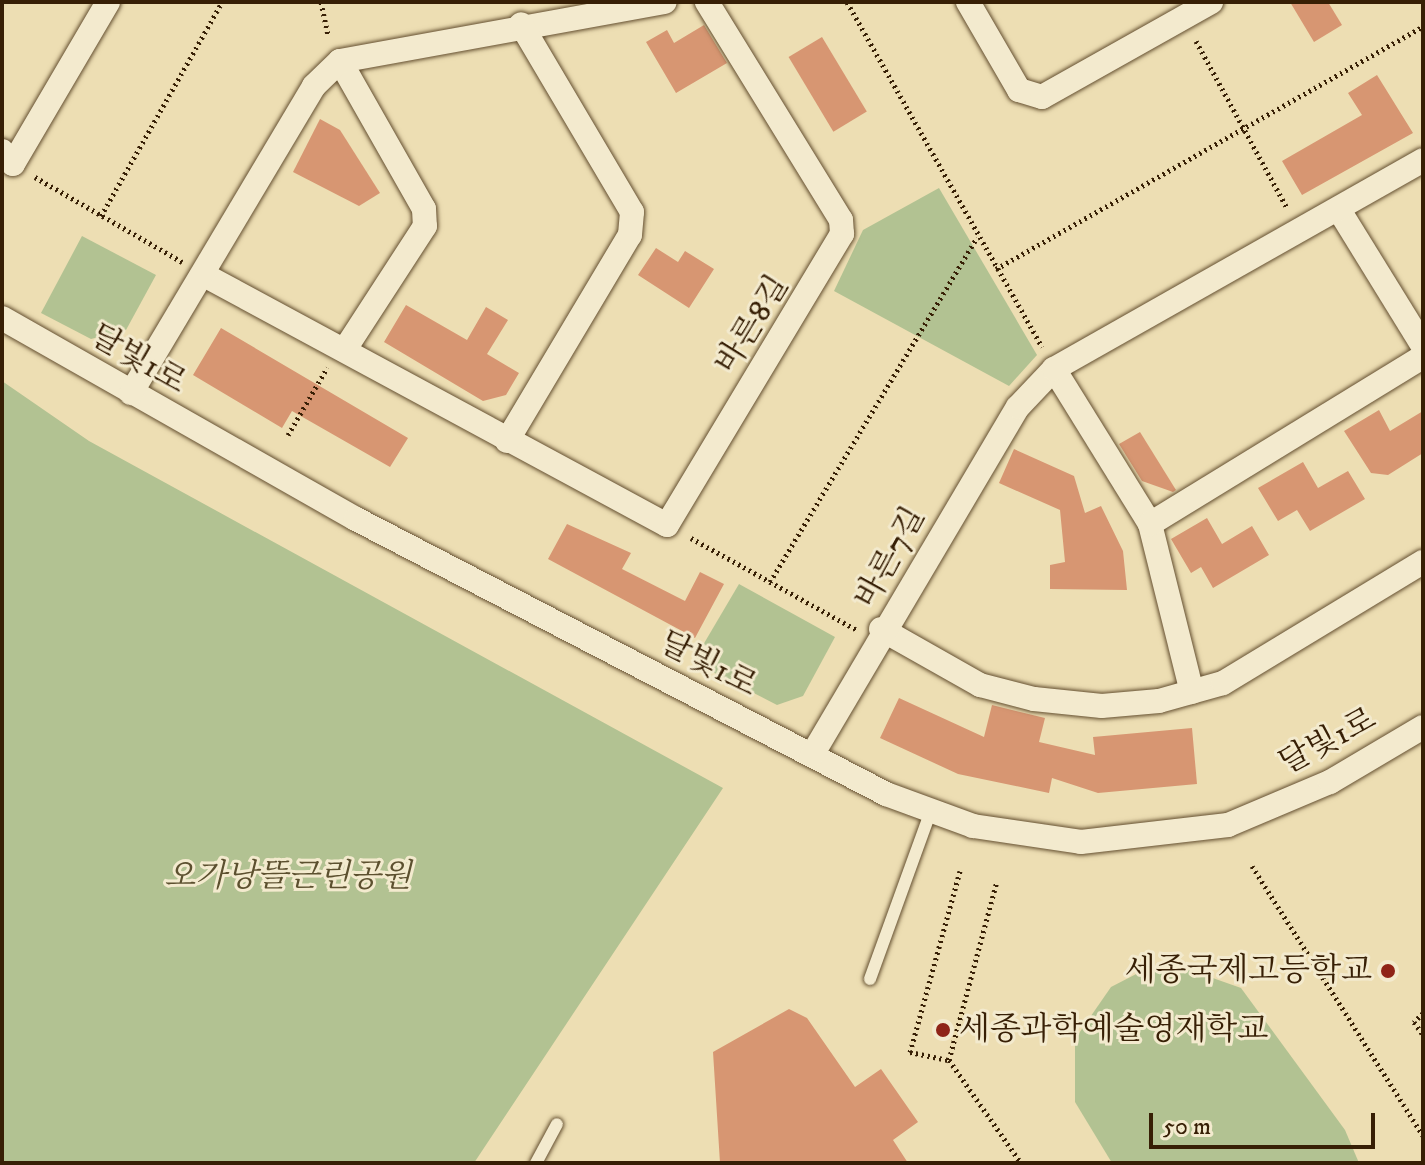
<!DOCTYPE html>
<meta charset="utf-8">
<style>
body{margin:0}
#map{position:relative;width:1425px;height:1165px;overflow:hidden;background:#eddeb3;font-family:"IM FELL DW Pica","Noto Serif KR",serif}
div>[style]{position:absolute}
.green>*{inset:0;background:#b2c292}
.building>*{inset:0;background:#d79672;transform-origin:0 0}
.path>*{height:5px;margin-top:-2.5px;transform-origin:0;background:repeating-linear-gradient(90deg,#371f05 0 2px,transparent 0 6px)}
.roads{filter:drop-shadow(0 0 2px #644f30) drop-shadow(0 0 2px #644f30)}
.service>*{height:12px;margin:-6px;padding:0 6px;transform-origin:6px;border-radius:6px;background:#f3eace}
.minor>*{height:24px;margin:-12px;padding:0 12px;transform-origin:12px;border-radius:12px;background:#f3eace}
.dots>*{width:22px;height:22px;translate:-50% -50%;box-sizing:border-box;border:4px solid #f3eace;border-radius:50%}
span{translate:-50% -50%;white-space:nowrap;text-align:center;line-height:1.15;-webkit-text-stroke:6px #f3eace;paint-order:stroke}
.street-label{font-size:32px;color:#371f05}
.park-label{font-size:32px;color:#5c502f;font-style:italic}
.poi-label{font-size:32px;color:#371f05}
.right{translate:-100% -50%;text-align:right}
.left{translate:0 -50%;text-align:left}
.frame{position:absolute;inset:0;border:4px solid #371f05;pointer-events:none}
.scale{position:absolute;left:1149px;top:1113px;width:226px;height:36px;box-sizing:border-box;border:4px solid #371f05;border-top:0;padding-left:10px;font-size:24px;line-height:28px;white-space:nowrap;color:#371f05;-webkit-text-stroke:6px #f3eace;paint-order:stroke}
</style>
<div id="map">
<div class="green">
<div style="clip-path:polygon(939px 188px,1037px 355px,1009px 386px,834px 291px,863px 230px)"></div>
<div style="clip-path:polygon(82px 236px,156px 275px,126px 330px,91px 339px,41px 313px)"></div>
<div style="clip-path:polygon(2px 381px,89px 441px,723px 788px,474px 1163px,2px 1163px)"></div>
<div style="clip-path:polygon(739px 584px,835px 637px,803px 696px,777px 705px,693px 662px)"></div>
<div style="clip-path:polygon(1176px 965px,1241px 988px,1345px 1130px,1359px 1163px,1112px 1163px,1075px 1102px,1075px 1039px,1111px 987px,1142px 971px)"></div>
</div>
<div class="building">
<div style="clip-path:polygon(1290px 2px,1328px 2px,1342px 25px,1314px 42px)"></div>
<div style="clip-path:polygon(704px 25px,727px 63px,676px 93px,646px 42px,667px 30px,674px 43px)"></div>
<div style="left:822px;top:37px;width:87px;height:39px;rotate:59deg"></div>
<div style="clip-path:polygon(1377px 75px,1413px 133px,1302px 195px,1282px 161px,1362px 115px,1348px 93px)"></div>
<div style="clip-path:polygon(320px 119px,340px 130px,380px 193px,359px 206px,293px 172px)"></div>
<div style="clip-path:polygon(656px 248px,678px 262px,685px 251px,714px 269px,689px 308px,638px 275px)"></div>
<div style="clip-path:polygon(406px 305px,467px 340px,486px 307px,508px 320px,487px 354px,519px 373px,506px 395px,483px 401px,384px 342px)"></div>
<div style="clip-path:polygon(221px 328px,408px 438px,390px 467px,292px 411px,282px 428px,193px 375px)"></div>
<div style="clip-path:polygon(1379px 410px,1390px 431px,1423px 411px,1423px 453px,1388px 475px,1371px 473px,1344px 431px)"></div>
<div style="clip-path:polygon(1140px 432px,1176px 490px,1173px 492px,1142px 481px,1119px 444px)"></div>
<div style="clip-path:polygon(1014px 449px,1074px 476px,1085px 513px,1101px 506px,1123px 551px,1127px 590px,1050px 589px,1050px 565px,1065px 562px,1060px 510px,999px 483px)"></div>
<div style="clip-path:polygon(1303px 462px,1318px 488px,1348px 471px,1365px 499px,1310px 531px,1297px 510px,1278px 521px,1258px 488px)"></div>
<div style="clip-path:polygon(1207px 518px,1222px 544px,1252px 526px,1269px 555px,1213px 588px,1201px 567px,1191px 573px,1171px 539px)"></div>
<div style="clip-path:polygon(567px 524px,631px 553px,622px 569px,685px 601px,700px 572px,724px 584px,695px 638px,548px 559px)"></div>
<div style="clip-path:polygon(899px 698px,984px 737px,992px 705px,1045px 718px,1039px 742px,1095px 755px,1093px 737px,1192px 728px,1197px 784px,1098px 793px,1052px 778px,1049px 793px,958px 774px,880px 738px)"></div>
<div style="clip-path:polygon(789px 1009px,807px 1018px,855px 1087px,881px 1069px,918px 1122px,893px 1140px,908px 1163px,720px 1163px,713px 1052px)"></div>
</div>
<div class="path">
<div style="left:321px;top:2px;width:34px;rotate:78deg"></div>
<div style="left:847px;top:2px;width:396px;rotate:60.5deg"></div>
<div style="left:1196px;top:41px;width:190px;rotate:61.4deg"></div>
<div style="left:35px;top:177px;width:170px;rotate:30deg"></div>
<div style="left:101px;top:216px;width:246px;rotate:-60.5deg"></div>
<div style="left:996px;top:269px;width:491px;rotate:-29.6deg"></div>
<div style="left:288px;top:435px;width:78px;rotate:-59.8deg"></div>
<div style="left:691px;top:538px;width:190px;rotate:29deg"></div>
<div style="left:770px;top:582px;width:402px;rotate:-59deg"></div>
<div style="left:1252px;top:866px;width:319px;rotate:57.6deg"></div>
<div style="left:960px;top:871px;width:188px;rotate:105.4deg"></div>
<div style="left:910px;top:1052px;width:40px;rotate:12deg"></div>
<div style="left:949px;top:1060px;width:126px;rotate:55deg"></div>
<div style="left:1423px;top:1013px;width:13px;rotate:135deg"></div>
<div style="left:1414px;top:1022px;width:16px;rotate:55deg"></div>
<div style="left:949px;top:1060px;width:185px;rotate:-75deg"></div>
</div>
<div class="roads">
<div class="service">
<div style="left:870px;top:979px;width:177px;rotate:-70.1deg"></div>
<div style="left:536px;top:1163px;width:44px;rotate:-61.7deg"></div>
</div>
<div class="minor">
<div style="left:968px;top:2px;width:102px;rotate:59.9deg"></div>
<div style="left:1019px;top:90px;width:24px;rotate:17deg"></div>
<div style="left:1042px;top:97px;width:194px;rotate:-29.3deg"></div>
<div style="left:340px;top:61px;width:170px;rotate:60.4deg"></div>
<div style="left:424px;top:209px;width:17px;rotate:87deg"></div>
<div style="left:425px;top:226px;width:147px;rotate:123deg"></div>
<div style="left:2px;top:151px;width:17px;rotate:50deg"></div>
<div style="left:13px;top:164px;width:188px;rotate:-59.6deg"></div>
<div style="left:1339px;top:210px;width:160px;rotate:58.3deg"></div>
<div style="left:204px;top:275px;width:526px;rotate:28.37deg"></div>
<div style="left:667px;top:525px;width:340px;rotate:-59deg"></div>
<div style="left:842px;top:234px;width:14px;rotate:-94deg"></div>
<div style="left:841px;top:220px;width:256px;rotate:-121.6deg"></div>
<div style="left:2px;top:318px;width:407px;rotate:29.6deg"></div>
<div style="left:356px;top:519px;width:597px;rotate:27.42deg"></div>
<div style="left:886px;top:794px;width:93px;rotate:20.2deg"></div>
<div style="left:973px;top:826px;width:109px;rotate:8.4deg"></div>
<div style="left:1081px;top:842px;width:148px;rotate:-6.6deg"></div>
<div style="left:1228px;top:825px;width:111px;rotate:-22.9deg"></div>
<div style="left:1330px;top:782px;width:108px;rotate:-30.6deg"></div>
<div style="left:1054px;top:369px;width:182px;rotate:58.2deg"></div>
<div style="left:1150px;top:524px;width:173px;rotate:76deg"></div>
<div style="left:131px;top:393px;width:357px;rotate:-59.2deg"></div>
<div style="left:314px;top:86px;width:36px;rotate:-44deg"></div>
<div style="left:340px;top:61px;width:330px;rotate:-10.3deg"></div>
<div style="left:507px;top:441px;width:240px;rotate:-59.2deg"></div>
<div style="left:630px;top:235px;width:23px;rotate:-85deg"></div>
<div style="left:632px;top:212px;width:218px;rotate:-120.6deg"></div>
<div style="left:1150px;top:524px;width:320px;rotate:-31.5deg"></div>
<div style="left:881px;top:629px;width:114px;rotate:29.5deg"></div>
<div style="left:980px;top:685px;width:56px;rotate:14.5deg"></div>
<div style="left:1034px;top:699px;width:68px;rotate:5.9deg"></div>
<div style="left:1102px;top:706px;width:57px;rotate:-5deg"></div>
<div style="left:1159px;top:701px;width:66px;rotate:-15.7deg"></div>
<div style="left:1223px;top:683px;width:234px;rotate:-31.2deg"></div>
<div style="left:812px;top:755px;width:404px;rotate:-59.4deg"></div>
<div style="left:1018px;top:407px;width:52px;rotate:-46.5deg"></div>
<div style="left:1054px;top:369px;width:424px;rotate:-29.5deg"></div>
</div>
</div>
<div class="dots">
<div style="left:1388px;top:971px;background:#8f2418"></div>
<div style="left:943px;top:1030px;background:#8f2418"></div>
</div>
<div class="street-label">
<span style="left:753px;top:325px;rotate:-58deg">바른8길</span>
<span style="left:138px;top:360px;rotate:30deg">달빛1로</span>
<span style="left:891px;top:558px;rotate:-61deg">바른7길</span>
<span style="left:708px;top:665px;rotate:27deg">달빛1로</span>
<span style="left:1328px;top:742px;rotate:-28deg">달빛1로</span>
</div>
<div class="park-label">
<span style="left:288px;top:877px">오가낭뜰근린공원</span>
</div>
<div class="poi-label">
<span class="right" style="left:1372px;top:971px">세종국제고등학교</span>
<span class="left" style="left:959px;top:1030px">세종과학예술영재학교</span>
</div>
<div class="frame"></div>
<div class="scale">50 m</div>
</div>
